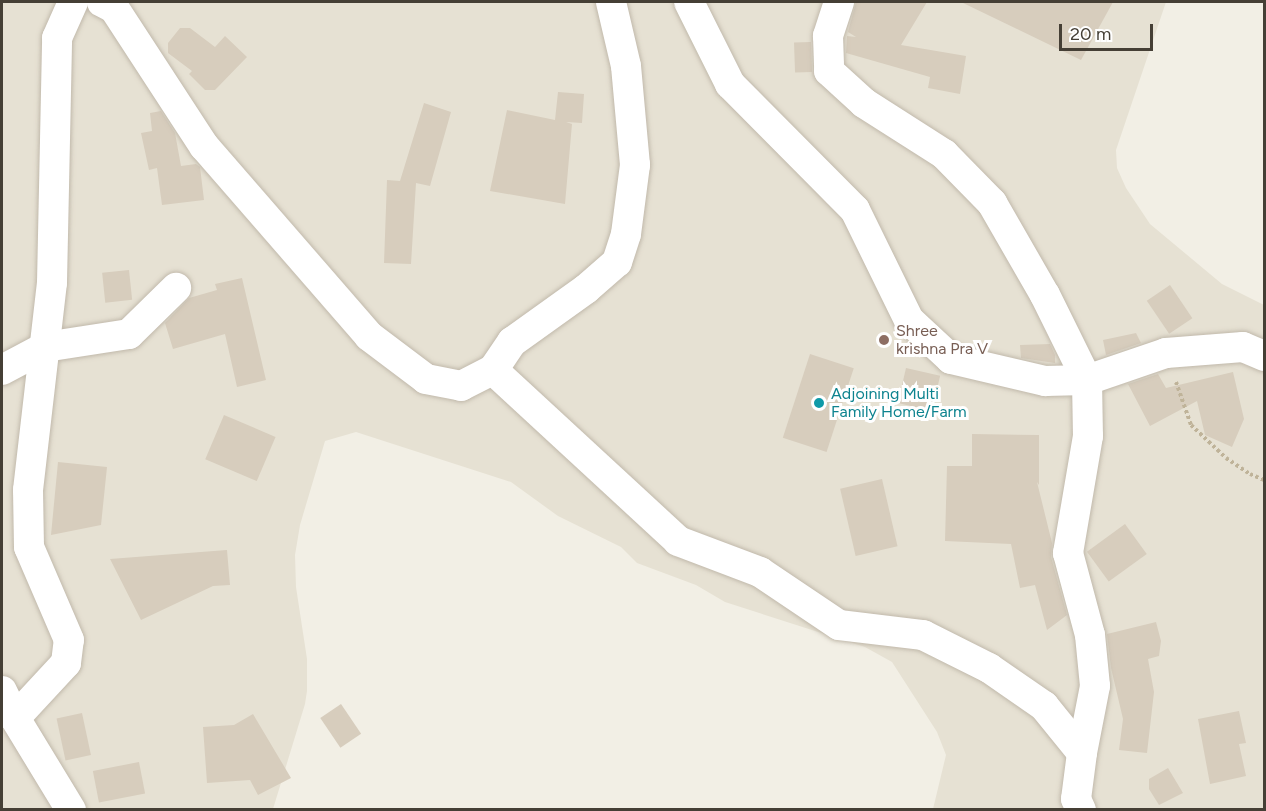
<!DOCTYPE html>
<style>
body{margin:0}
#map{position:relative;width:1266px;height:811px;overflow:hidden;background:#f2efe5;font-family:Figtree,sans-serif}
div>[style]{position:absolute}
.residential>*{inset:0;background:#e6e1d3}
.building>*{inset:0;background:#d7cdbd;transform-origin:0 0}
.path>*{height:4px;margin-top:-2px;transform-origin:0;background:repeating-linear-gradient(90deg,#bfb399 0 3px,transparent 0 6px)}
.roads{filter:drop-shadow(0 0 2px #c1b9ab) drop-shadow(0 0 2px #c1b9ab)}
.street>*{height:30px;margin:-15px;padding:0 15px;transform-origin:15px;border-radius:15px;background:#fff}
.dots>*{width:16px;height:16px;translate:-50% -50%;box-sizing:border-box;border:3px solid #fff;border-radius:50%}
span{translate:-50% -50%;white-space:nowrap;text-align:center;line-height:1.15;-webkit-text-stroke:6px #fff;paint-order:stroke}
.education-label{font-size:16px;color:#785e54}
.left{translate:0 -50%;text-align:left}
.culture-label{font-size:16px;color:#0d838f}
.frame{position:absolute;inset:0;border:3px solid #453f35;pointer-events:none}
.scale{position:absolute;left:1059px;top:24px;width:94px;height:27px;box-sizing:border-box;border:3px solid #453f35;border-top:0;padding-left:8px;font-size:18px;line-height:21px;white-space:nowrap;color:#453f35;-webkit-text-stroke:4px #fff;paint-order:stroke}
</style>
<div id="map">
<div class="residential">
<div style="clip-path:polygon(2px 2px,1166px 2px,1116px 150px,1117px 168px,1126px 188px,1150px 224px,1222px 284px,1264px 305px,1264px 809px,933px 809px,946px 755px,937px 732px,892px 662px,865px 647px,725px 602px,696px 585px,637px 563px,621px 547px,558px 516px,511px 482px,356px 432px,325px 441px,300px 525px,295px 555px,296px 587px,307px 659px,307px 691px,305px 704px,273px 809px,2px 810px)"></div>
</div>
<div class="building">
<div style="clip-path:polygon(856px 2px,927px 2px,901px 45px,966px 56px,960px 94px,928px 88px,930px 77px,846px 53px,847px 36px,856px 37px,848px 32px)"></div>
<div style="clip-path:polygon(961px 2px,1113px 2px,1081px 60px)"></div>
<div style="clip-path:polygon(180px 28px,190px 28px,215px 47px,225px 36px,247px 57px,215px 90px,205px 90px,189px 74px,192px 71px,168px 53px,168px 43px)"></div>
<div style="left:811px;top:42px;width:30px;height:17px;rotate:88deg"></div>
<div style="clip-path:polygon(558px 92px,584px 94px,582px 123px,566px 122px,572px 124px,565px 204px,490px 191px,507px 110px,555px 120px)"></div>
<div style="clip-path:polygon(424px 103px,451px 112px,430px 186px,416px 183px,411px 264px,384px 263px,387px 180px,400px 181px)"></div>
<div style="clip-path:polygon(161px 111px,175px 133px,181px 166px,196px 164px,200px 167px,204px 200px,162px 205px,157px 168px,149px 170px,141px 133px,152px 131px,150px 113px)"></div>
<div style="left:129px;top:270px;width:30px;height:27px;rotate:84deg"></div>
<div style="clip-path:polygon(242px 278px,266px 380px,237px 387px,225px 334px,173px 349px,165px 323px,189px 298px,217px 290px,215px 284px)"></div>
<div style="left:1170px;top:285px;width:40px;height:28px;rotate:56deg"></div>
<div style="clip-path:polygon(1136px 333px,1141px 343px,1106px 355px,1103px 340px)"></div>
<div style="clip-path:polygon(1050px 344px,1055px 355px,1055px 363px,1021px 358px,1020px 345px)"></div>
<div style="left:810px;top:354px;width:46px;height:88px;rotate:18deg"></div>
<div style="left:906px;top:368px;width:35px;height:36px;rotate:13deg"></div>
<div style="clip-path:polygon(1233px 372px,1244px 419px,1232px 447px,1205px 435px,1197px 401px,1150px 426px,1128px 384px,1158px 374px,1166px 388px)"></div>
<div style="left:224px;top:415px;width:56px;height:48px;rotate:23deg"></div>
<div style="clip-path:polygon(972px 434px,1039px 435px,1039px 485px,1037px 482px,1052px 543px,1051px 557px,1067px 615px,1047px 630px,1035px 585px,1020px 588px,1011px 544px,945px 541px,947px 466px,972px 466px)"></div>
<div style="clip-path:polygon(58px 462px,107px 467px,101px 525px,51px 535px)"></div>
<div style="left:882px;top:479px;width:69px;height:43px;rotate:77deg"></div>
<div style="left:1125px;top:524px;width:37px;height:47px;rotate:54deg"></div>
<div style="clip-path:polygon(227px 550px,230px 585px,213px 586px,141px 620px,110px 559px)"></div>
<div style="clip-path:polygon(1156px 622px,1161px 641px,1159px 656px,1148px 659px,1154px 692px,1147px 753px,1119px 750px,1123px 719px,1111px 668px,1107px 634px)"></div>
<div style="left:341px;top:704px;width:36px;height:25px;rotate:56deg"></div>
<div style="clip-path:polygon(1239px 711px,1246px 743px,1239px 744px,1246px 776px,1210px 784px,1198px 719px)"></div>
<div style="left:82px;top:713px;width:43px;height:26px;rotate:78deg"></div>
<div style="clip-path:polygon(253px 714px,291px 778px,258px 795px,250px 780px,207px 783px,203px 727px,234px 725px)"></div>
<div style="left:139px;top:762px;width:32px;height:47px;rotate:79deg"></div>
<div style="clip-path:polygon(1168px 768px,1183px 793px,1159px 805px,1149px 789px,1149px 779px)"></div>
</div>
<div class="path">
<div style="left:1176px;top:382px;width:46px;rotate:70.8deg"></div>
<div style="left:1191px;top:425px;width:48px;rotate:43.3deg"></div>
<div style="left:1226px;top:458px;width:29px;rotate:34deg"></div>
<div style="left:1250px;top:474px;width:15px;rotate:23deg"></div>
</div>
<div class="roads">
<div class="street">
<div style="left:102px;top:2px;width:13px;rotate:27deg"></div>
<div style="left:114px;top:8px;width:165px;rotate:56.9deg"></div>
<div style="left:204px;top:146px;width:252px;rotate:49deg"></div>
<div style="left:369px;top:336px;width:71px;rotate:37deg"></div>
<div style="left:426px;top:379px;width:36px;rotate:11deg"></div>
<div style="left:461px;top:386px;width:36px;rotate:-27deg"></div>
<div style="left:493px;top:370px;width:34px;rotate:-56deg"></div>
<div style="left:512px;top:342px;width:91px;rotate:-35.6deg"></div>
<div style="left:586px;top:289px;width:41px;rotate:-41.1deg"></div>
<div style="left:617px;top:262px;width:29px;rotate:-72deg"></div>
<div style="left:626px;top:234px;width:70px;rotate:-82.6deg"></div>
<div style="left:635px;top:165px;width:99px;rotate:-95.2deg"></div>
<div style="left:626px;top:66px;width:66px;rotate:-103.2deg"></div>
<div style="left:689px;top:2px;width:92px;rotate:63.4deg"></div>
<div style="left:730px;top:84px;width:177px;rotate:45.2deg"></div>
<div style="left:855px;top:210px;width:123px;rotate:63.9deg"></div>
<div style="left:909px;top:320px;width:57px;rotate:42.9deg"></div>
<div style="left:951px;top:359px;width:97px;rotate:13.2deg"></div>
<div style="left:1045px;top:381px;width:42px;rotate:-1.4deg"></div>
<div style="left:1087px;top:380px;width:56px;rotate:89deg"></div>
<div style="left:1088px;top:436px;width:119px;rotate:99.7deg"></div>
<div style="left:1068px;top:553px;width:85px;rotate:75deg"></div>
<div style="left:1090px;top:635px;width:51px;rotate:84.4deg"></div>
<div style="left:1095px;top:686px;width:68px;rotate:101deg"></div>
<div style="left:839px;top:2px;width:36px;rotate:108deg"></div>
<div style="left:828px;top:36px;width:35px;rotate:88deg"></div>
<div style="left:829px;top:71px;width:47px;rotate:42.4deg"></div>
<div style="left:864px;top:103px;width:95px;rotate:32.5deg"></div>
<div style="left:944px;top:154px;width:69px;rotate:45.6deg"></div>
<div style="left:992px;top:203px;width:106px;rotate:60.1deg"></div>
<div style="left:1045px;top:295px;width:95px;rotate:63.7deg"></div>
<div style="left:1087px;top:380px;width:83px;rotate:-18.9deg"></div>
<div style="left:1166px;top:353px;width:77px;rotate:-4.5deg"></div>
<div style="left:1243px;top:347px;width:23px;rotate:23deg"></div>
<div style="left:2px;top:370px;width:49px;rotate:-28.1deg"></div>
<div style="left:45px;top:347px;width:85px;rotate:-8.8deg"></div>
<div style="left:129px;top:334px;width:66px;rotate:-44.4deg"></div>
<div style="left:493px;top:370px;width:252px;rotate:42.7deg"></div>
<div style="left:678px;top:541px;width:88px;rotate:20.7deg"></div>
<div style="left:760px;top:572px;width:95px;rotate:33.9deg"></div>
<div style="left:839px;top:625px;width:85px;rotate:6.8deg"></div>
<div style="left:923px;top:635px;width:74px;rotate:26.6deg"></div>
<div style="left:989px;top:668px;width:67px;rotate:34.6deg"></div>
<div style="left:1044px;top:706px;width:60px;rotate:51deg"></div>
<div style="left:1082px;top:753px;width:46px;rotate:97.4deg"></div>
<div style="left:1076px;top:799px;width:12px;rotate:66deg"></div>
<div style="left:2px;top:691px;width:30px;rotate:64deg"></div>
<div style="left:15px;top:718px;width:75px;rotate:-47.2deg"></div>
<div style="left:66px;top:663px;width:23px;rotate:-83deg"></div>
<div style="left:69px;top:640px;width:101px;rotate:-113.3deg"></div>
<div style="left:29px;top:547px;width:57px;rotate:-91deg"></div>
<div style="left:28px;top:490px;width:208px;rotate:-83.4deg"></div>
<div style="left:52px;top:283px;width:245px;rotate:-88.8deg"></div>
<div style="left:57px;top:38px;width:39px;rotate:-66deg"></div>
<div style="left:15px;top:718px;width:108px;rotate:58.7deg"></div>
</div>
</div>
<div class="dots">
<div style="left:884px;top:340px;background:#8d6e63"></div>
<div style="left:819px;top:403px;background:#0f9aa8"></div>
</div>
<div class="education-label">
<span class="left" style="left:896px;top:340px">Shree<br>krishna Pra V</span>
</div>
<div class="culture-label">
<span class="left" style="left:831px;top:403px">Adjoining Multi<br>Family Home/Farm</span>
</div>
<div class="frame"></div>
<div class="scale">20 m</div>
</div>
